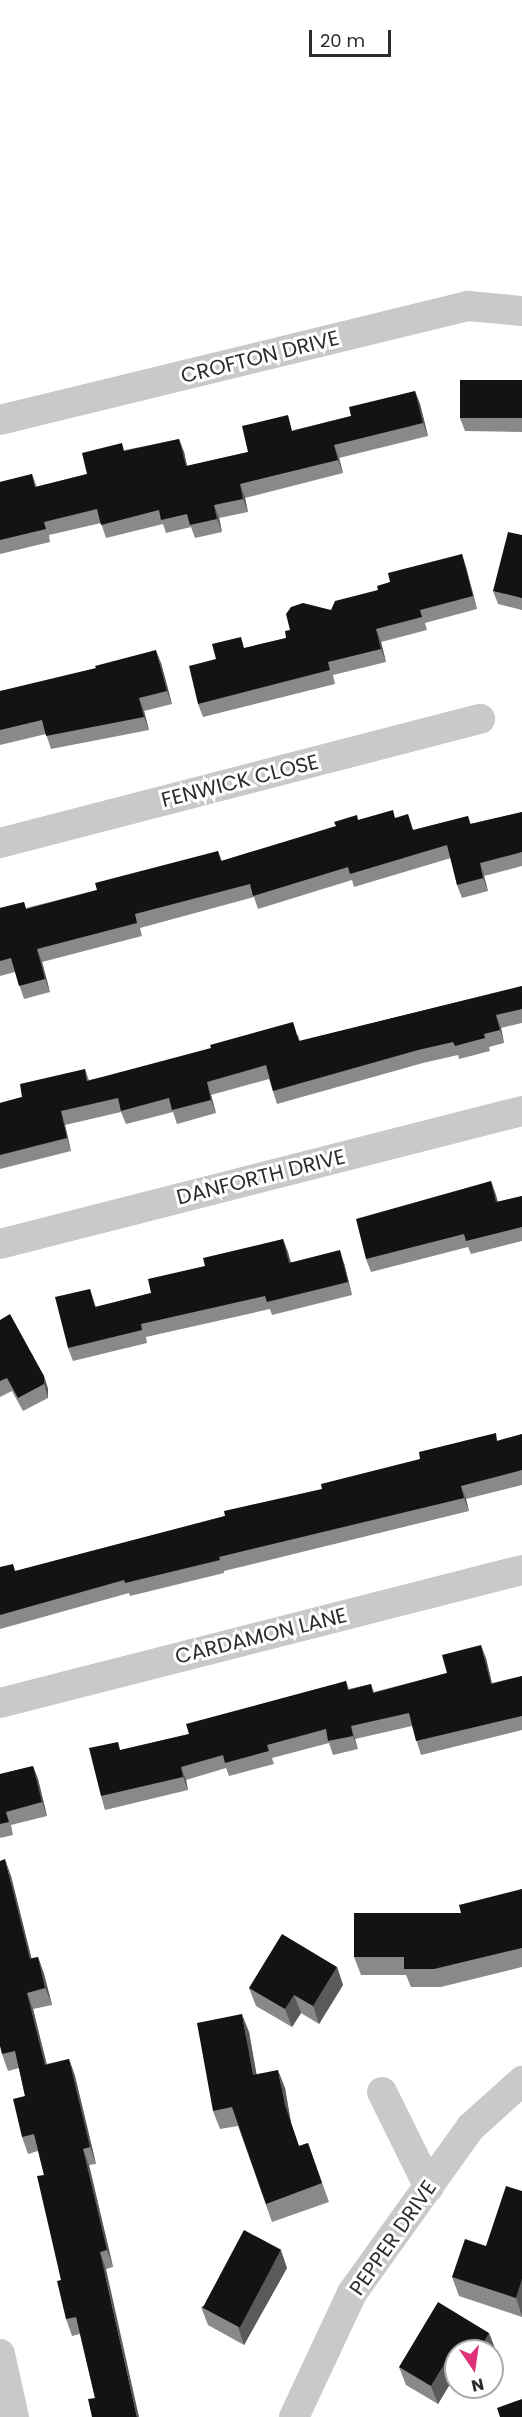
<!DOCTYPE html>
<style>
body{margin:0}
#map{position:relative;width:522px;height:2417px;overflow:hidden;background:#fff;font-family:Poppins,sans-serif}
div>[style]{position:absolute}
.minor>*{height:30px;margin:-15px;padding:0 15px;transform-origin:15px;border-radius:15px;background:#c9c9c9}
.wall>*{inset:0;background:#898989}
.shaded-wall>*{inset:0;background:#5a5a5a}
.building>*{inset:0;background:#131313;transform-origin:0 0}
span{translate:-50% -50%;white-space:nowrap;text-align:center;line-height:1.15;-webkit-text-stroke:6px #fff;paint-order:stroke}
.street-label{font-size:21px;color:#2c2c2c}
.north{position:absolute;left:444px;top:2339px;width:60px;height:60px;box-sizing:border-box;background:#fff;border:2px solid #ababab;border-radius:50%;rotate:167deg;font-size:16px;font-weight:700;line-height:24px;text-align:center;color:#2c2c2c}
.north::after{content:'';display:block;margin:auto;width:21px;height:27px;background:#df327a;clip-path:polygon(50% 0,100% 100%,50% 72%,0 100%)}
.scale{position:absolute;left:309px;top:30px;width:82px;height:27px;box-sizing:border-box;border:3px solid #2c2c2c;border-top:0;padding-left:8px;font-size:18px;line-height:21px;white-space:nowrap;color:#2c2c2c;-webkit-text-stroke:4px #fff;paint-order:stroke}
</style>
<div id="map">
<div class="minor">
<div style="left:0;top:420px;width:482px;rotate:-13.7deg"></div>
<div style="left:468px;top:306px;width:54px;rotate:5.3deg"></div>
<div style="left:0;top:843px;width:496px;rotate:-14.5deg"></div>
<div style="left:0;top:1244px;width:539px;rotate:-14.29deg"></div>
<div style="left:0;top:1703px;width:539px;rotate:-14.29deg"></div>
<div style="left:382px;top:2092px;width:106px;rotate:63.7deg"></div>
<div style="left:0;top:2354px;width:65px;rotate:77.5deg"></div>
<div style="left:294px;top:2417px;width:137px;rotate:-64.9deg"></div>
<div style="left:352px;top:2293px;width:204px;rotate:-54.4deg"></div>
<div style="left:471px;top:2127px;width:69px;rotate:-42deg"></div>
</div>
<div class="wall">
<div style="clip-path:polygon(522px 380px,522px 432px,465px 431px,460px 418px)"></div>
<div style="clip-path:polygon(415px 391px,420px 404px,428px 436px,339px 458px,343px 473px,245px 498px,248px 512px,219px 518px,222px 532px,195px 538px,191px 527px,166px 533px,163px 524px,106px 538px,101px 523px,49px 535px,50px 542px,0 554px,0 482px,32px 474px,37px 487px,87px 474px,125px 450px,179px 439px,184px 452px,187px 466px,248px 452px,294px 430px,351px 416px)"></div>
<div style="clip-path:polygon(522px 535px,522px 610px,498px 604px,493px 591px)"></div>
<div style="clip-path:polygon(462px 554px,466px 567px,477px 609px,425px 623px,427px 630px,381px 642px,386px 662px,333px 675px,335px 684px,203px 717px,198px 704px,216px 659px,245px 648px,286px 638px,290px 630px,331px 610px,378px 590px,390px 582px)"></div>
<div style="clip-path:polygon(161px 663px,172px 704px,144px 711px,149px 730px,51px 749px,46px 734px,0 745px,0 691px)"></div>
<div style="clip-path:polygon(522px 812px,522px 866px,484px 876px,488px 891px,462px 898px,457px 885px,451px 858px,354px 887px,352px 880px,258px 909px,254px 897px,140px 928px,142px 936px,42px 962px,50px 992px,24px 999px,15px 972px,0 976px,0 908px,24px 902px,26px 908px,97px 890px,218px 851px,222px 861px,359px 820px,395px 818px,414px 830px,468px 816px,471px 824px)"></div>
<div style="clip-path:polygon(522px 986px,522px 1023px,501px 1028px,504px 1043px,489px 1047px,490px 1051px,459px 1059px,458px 1055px,423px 1063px,277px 1104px,269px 1079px,211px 1095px,216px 1113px,177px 1124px,173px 1112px,126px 1124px,121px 1112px,65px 1125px,71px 1151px,0 1169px,0 1103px,22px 1097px,85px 1069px,89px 1080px,298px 1035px,300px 1041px)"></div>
<div style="clip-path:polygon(491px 1181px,498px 1202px,522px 1196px,522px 1241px,471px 1254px,468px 1247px,371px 1272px,366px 1259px)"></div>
<div style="clip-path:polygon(283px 1239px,291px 1262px,344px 1263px,352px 1295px,272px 1315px,270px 1309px,146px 1337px,147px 1343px,73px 1361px,68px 1348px,90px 1289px,96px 1307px,151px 1293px,205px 1266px)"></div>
<div style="clip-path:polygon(0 1320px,44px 1376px,48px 1389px,48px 1398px,23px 1411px,12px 1391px,0 1397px)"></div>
<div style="clip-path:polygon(522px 1434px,522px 1485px,466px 1499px,469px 1511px,224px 1571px,224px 1573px,130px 1596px,129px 1593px,0 1629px,0 1567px,16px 1571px,225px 1516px)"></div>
<div style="clip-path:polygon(486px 1658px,492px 1683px,522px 1676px,522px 1730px,421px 1755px,412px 1726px,355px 1739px,358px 1749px,333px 1755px,329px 1743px,272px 1758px,274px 1764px,229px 1776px,226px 1768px,186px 1780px,188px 1790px,105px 1810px,101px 1796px,121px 1750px,189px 1734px,346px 1681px,349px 1689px,371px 1684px,374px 1692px,447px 1673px)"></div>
<div style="clip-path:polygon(33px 1766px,38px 1779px,47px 1816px,11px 1825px,13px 1835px,0 1838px,0 1774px)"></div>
<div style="clip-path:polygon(11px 1876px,31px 1958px,38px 1957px,44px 1974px,52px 2005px,33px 2009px,46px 2064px,69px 2059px,75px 2076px,96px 2164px,89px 2165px,113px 2267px,106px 2269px,95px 2398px,80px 2334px,72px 2336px,66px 2319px,61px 2280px,44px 2175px,38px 2151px,28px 2154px,22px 2137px,25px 2096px,19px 2068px,8px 2071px,2px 2054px)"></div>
<div style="clip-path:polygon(522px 1889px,522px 1967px,441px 1987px,411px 1987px,406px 1975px,361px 1975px,354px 1957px,461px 1913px)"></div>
<div style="clip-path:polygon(337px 1967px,343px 1985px,319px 2024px,301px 2013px,292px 2027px,256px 2006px,249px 1988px)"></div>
<div style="clip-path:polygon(249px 2032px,256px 2074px,285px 2088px,291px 2123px,299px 2146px,308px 2143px,329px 2202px,272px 2222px,238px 2126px,220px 2129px,213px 2111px)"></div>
<div style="clip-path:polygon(522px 2191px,522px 2317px,459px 2296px,452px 2277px,486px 2246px)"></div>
<div style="clip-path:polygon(287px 2268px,244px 2345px,208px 2325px,201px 2307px)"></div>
<div style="clip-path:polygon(489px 2333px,496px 2351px,492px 2358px,492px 2351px,456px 2351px,456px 2374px,438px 2404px,406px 2385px,399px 2367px)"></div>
</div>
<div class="shaded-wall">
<div style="clip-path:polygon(415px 391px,420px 404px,428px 436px,423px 423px)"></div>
<div style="clip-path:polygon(179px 439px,184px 452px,190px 479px,186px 466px)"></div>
<div style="clip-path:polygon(334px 445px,339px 458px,343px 473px,338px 460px)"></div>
<div style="clip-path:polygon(240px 484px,245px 498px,248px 512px,243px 499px)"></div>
<div style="clip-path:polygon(214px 505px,219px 518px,222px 532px,217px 519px)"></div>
<div style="clip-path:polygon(462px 554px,466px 567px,477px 609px,473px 596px)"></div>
<div style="clip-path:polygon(376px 629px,381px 642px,386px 662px,381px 649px)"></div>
<div style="clip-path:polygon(156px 650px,161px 663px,172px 704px,167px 691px)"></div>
<div style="clip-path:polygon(139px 698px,144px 711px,149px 730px,144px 717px)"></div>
<div style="clip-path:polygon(480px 863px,484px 876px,488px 891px,483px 878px)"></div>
<div style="clip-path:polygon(37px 949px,42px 962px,50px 992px,45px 979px)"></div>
<div style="clip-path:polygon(496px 1015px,501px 1028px,504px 1043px,500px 1030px)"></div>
<div style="clip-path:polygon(207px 1082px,211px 1095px,216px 1113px,211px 1100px)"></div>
<div style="clip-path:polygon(61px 1111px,65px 1125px,71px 1151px,67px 1138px)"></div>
<div style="clip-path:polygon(491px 1181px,496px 1195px,501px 1216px,496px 1202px)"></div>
<div style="clip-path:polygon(283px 1239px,288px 1252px,294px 1276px,289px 1263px)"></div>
<div style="clip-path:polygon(340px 1250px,344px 1263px,352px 1295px,348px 1282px)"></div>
<div style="clip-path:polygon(44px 1376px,48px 1389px,48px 1398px,44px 1384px)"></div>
<div style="clip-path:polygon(461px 1486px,466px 1499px,469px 1511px,464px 1498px)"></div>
<div style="clip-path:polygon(481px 1645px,486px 1658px,495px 1697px,491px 1684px)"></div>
<div style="clip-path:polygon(351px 1726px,355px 1739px,358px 1749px,353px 1736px)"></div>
<div style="clip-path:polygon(33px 1766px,38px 1779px,47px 1816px,42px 1802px)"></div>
<div style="clip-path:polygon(181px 1767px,186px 1780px,188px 1790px,183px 1777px)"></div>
<div style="clip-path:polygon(5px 1859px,11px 1876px,36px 1976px,30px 1959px)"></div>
<div style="clip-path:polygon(38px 1957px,44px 1974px,52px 2005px,45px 1988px)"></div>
<div style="clip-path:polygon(337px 1967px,343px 1985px,319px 2024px,313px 2006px)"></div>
<div style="clip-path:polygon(27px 1993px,33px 2009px,51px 2081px,45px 2065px)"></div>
<div style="clip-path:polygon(294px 1995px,301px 2013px,292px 2027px,285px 2009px)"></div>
<div style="clip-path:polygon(242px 2014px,249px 2032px,260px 2093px,253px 2075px)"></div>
<div style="clip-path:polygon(69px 2059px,75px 2076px,96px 2164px,90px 2147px)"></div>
<div style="clip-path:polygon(278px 2070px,285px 2088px,291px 2123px,285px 2105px)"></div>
<div style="clip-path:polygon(83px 2149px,89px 2165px,113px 2267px,107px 2250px)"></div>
<div style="clip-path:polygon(281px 2250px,287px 2268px,244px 2345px,238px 2327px)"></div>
<div style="clip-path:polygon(100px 2252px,106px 2269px,139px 2417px,137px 2417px)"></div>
<div style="clip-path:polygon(522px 2279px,522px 2316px,516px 2298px)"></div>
<div style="clip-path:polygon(489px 2333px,496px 2351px,492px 2358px,492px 2351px,479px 2351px)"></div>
<div style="clip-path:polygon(451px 2353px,456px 2367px,456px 2374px,438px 2404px,431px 2386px)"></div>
</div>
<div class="building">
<div style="left:522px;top:380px;width:38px;height:62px;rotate:90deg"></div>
<div style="clip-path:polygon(415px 391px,423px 423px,334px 445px,338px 460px,240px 484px,243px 499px,214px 505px,217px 519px,190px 525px,187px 514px,161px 520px,159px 510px,101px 525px,97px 509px,44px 522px,46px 529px,0 540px,0 482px,32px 474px,35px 487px,87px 474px,82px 453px,122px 443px,124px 451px,179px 439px,186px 466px,248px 452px,242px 426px,288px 415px,292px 431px,351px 416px,349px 407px)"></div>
<div style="clip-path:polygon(508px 532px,522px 535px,522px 598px,493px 591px)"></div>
<div style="clip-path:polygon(462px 554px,473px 596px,420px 610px,422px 617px,376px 629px,381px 649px,328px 662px,330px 670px,198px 704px,189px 666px,216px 659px,212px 644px,241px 637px,244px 648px,286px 638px,285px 631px,290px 630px,286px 614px,291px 607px,303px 603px,331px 610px,335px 601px,378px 590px,377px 586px,390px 582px,388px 573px)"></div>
<div style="clip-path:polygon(156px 650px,167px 691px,139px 698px,144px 717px,46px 736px,42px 720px,0 730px,0 691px,96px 668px,95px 666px)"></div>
<div style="clip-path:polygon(393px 810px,395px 818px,408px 814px,413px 830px,468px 816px,470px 824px,522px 812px,522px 852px,480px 863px,483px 878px,457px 885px,447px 845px,350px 874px,348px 867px,253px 896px,250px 884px,135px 914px,137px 923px,37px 949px,45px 979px,19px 986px,11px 958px,0 961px,0 908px,24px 902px,26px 909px,97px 890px,95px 883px,218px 851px,221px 861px,336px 826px,334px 822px,357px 815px,358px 820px)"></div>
<div style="clip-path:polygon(522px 986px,522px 1009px,496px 1015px,500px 1030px,484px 1034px,485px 1038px,455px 1046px,453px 1042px,418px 1050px,273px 1091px,266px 1065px,207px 1082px,211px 1100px,172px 1110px,169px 1098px,121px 1111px,118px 1098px,61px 1111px,67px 1138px,0 1155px,0 1103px,22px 1097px,20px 1084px,85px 1069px,87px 1081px,211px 1048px,210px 1045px,293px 1022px,299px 1041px)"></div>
<div style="clip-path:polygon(491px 1181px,496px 1202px,522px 1196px,522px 1227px,466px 1241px,464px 1234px,366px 1259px,356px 1219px)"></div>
<div style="clip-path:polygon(283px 1239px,289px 1263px,340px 1250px,348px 1282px,267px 1302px,265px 1296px,141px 1324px,142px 1330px,68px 1348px,55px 1297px,90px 1289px,95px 1307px,151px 1293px,148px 1279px,205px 1266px,203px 1258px)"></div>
<div style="clip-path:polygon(10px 1314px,44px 1376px,44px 1384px,18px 1398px,7px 1378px,0 1381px,0 1320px)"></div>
<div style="clip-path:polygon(496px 1433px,497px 1441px,522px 1434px,522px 1470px,461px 1486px,464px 1498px,219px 1557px,220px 1560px,125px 1583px,124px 1580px,0 1615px,0 1567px,13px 1564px,15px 1571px,225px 1516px,224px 1511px,322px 1489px,321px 1484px,420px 1459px,419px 1452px)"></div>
<div style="clip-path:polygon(481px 1645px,491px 1684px,522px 1676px,522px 1716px,416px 1741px,409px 1713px,351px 1726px,353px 1736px,328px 1741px,326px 1729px,267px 1745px,269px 1751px,225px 1763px,223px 1755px,181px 1767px,183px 1777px,101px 1796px,89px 1748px,118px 1742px,120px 1750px,189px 1734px,186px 1724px,346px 1681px,348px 1690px,371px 1684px,373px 1693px,447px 1673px,442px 1655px)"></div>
<div style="clip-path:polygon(33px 1766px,42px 1802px,6px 1812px,9px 1822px,0 1824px,0 1774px)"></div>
<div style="clip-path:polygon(5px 1859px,30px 1959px,38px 1957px,45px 1988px,27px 1993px,45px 2065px,69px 2059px,90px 2147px,83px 2149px,107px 2250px,100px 2252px,137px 2417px,92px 2417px,88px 2399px,95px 2398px,76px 2317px,66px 2319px,57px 2281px,61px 2280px,37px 2176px,44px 2175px,34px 2134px,22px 2137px,13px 2099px,25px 2096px,15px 2051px,2px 2054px,0 2046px,0 1861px)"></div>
<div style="clip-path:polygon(522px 1889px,522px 1948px,434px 1969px,404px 1969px,404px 1957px,354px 1957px,354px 1913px,461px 1913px,459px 1905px)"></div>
<div style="clip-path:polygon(282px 1934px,337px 1967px,313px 2006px,294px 1995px,285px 2009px,249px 1988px)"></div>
<div style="clip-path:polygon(242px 2014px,253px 2075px,278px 2070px,285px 2105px,299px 2146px,308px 2143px,322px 2183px,266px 2204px,232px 2107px,213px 2111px,197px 2023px)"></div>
<div style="clip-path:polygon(506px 2186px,522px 2191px,522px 2279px,516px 2298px,452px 2277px,465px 2239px,486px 2246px)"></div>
<div style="left:244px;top:2230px;width:42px;height:88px;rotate:28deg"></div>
<div style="clip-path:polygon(438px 2302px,489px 2333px,479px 2351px,456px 2351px,456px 2356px,451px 2353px,431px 2386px,399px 2367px)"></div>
<div style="clip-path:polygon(522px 2399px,522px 2417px,500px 2417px,497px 2408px)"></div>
</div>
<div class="street-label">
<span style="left:260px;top:357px;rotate:-14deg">CROFTON DRIVE</span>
<span style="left:240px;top:781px;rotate:-14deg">FENWICK CLOSE</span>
<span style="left:261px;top:1177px;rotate:-14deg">DANFORTH DRIVE</span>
<span style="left:261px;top:1636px;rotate:-14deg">CARDAMON LANE</span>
<span style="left:393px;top:2238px;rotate:-55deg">PEPPER DRIVE</span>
</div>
<div class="north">N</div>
<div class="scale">20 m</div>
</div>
